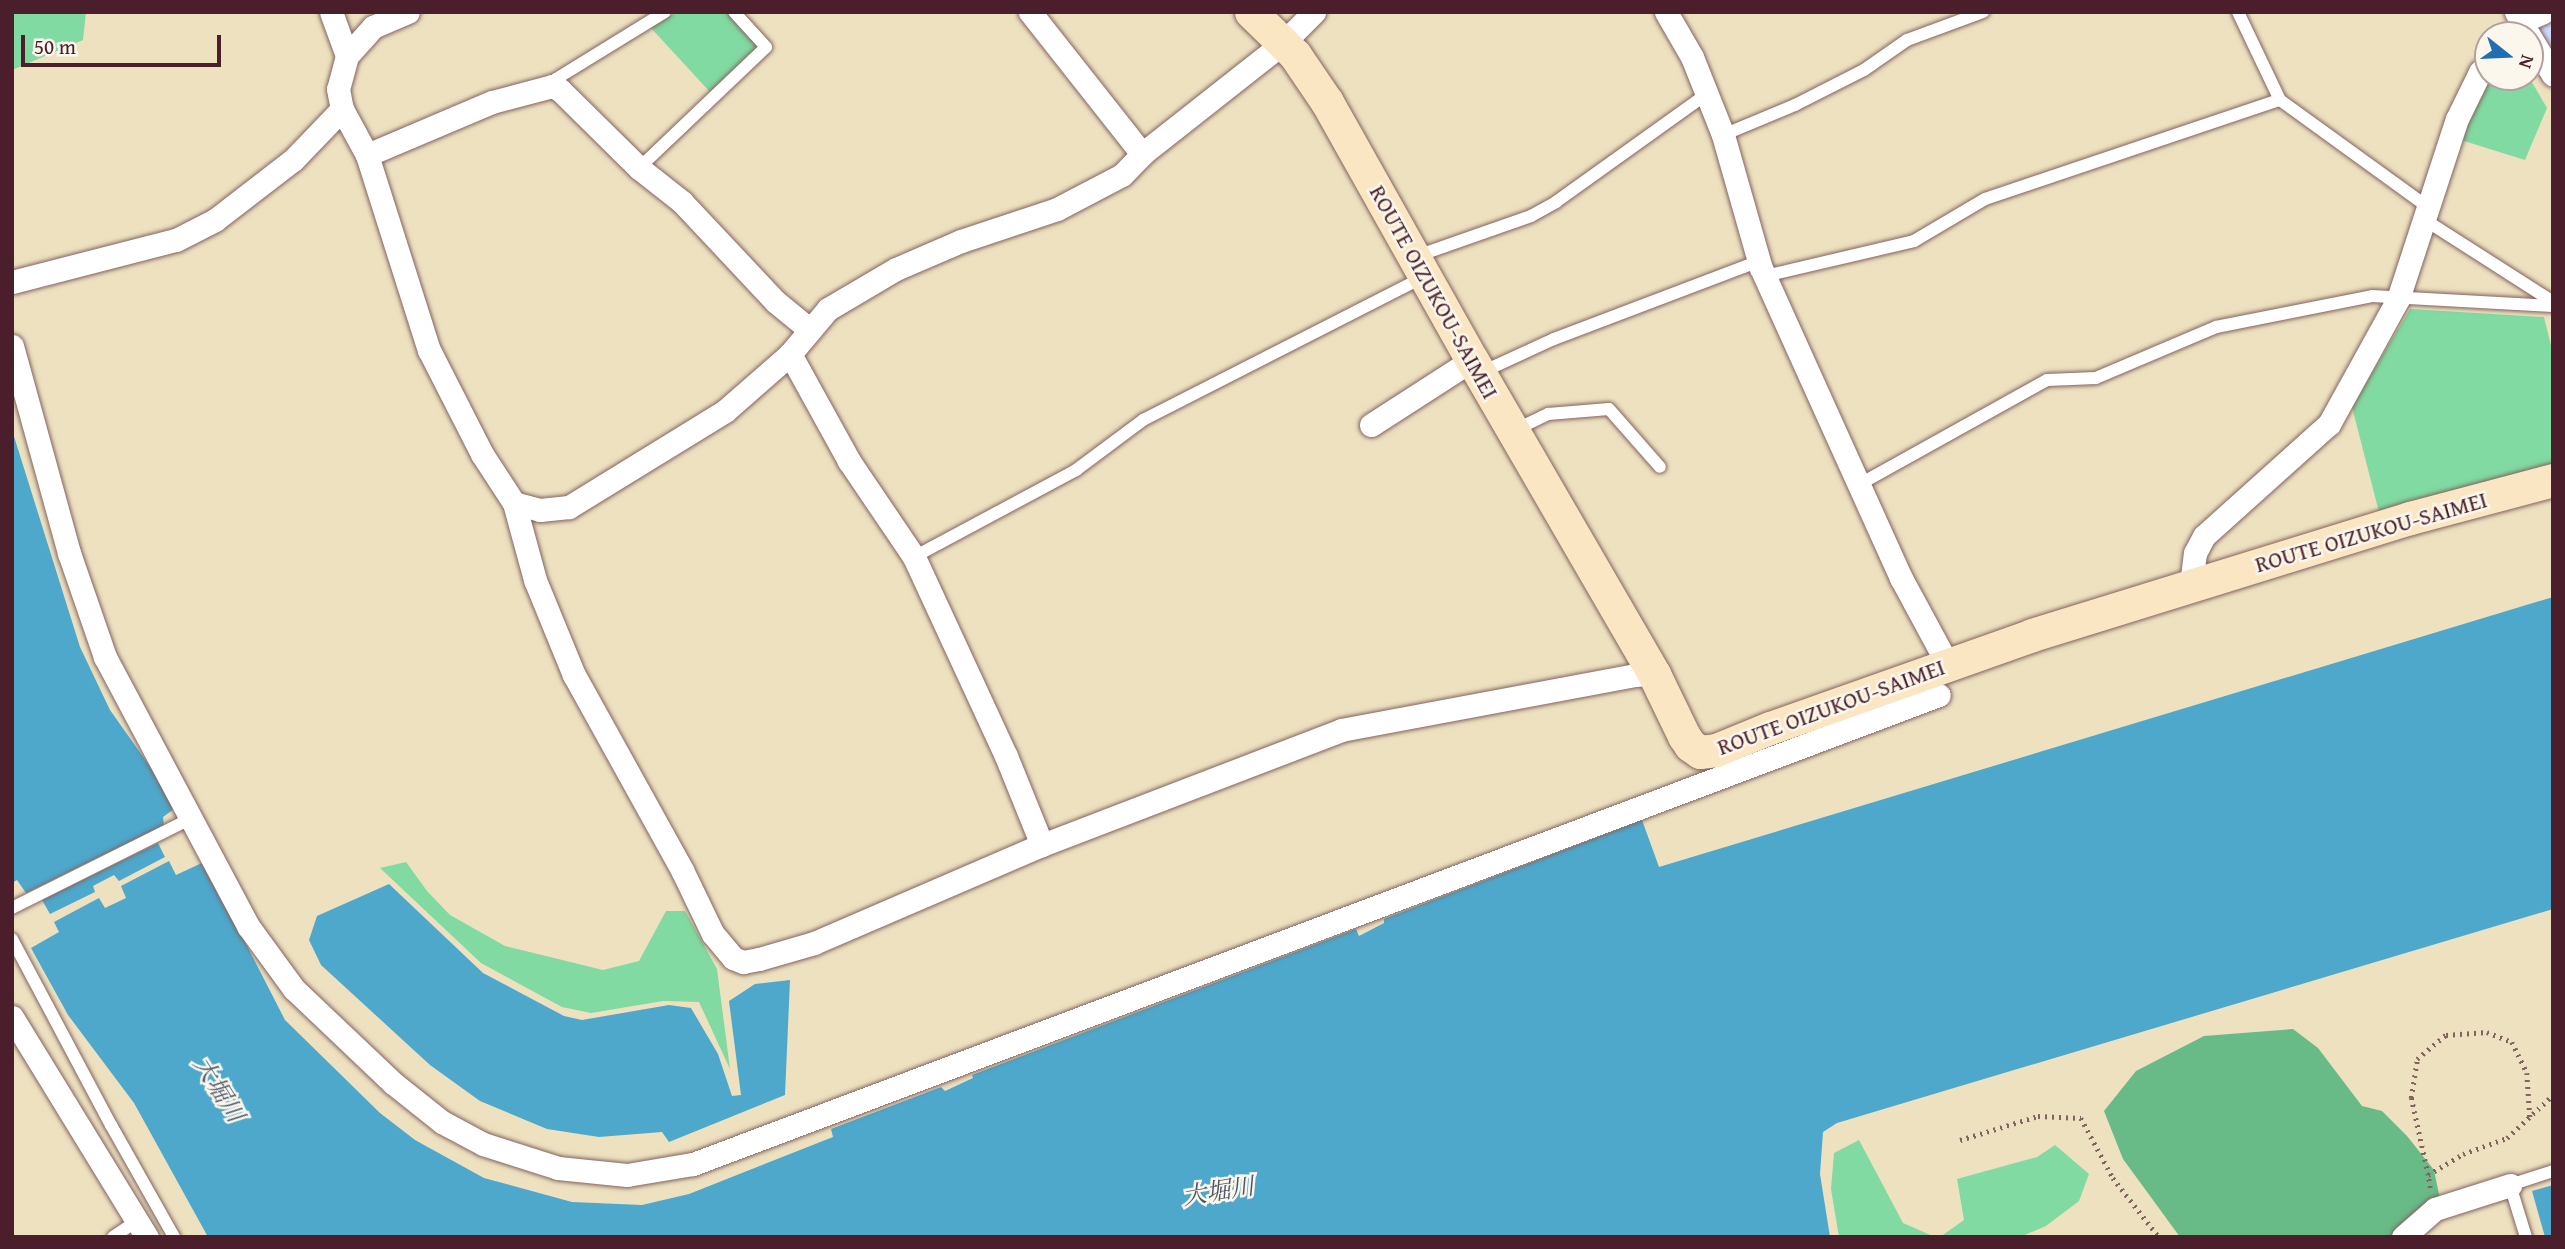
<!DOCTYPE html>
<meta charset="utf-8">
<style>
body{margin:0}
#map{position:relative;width:2565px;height:1249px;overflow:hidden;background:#ede1c0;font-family:"Gentium Book Plus","Noto Serif JP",serif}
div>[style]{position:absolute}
.built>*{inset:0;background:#ccdbfa}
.green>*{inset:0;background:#80daa1}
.forest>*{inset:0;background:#68ba87}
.water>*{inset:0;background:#4da8cb}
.path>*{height:4.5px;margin-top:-2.25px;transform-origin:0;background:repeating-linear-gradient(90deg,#83635f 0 2px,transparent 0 7px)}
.roads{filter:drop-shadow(0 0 2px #83635f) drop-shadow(0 0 2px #83635f)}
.lane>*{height:12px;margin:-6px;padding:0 6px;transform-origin:6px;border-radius:6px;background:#fff}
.street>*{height:23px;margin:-11.5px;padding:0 11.5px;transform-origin:11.5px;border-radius:11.5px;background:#fff}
.secondary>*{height:33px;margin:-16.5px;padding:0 16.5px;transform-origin:16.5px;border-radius:16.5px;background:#fbe6c4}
span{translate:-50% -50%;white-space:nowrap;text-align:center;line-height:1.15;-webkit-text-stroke:5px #fbf7ec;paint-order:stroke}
.street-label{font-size:23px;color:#4a1f2b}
.water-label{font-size:24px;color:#4b566b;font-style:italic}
.frame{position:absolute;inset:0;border:14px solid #4a1f2b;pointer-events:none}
.north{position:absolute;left:2474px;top:21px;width:70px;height:70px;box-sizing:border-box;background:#fbf7ec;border:2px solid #b4a19f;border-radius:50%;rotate:108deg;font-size:19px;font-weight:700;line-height:28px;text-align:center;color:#4a1f2b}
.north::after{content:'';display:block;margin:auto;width:24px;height:32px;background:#1f6fb2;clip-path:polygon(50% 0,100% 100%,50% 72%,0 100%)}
.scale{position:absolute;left:21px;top:35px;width:200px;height:32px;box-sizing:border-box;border:4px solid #4a1f2b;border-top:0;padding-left:9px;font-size:21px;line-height:24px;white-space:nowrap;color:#4a1f2b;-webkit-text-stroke:5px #fbf7ec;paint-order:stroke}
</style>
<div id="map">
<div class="built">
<div style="clip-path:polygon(2553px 19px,2553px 48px,2536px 26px,2543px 20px)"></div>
</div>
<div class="green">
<div style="clip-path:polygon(12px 12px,86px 12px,83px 40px,12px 70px)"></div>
<div style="clip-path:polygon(677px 12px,727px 12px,758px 47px,710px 92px,651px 28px)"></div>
<div style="clip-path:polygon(2492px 77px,2529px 77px,2547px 108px,2525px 160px,2461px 140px,2474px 106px)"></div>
<div style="clip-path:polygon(2410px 309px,2544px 317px,2553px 354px,2553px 467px,2380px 516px,2352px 407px)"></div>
<div style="clip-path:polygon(406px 862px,427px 891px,450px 915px,505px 946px,603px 970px,639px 961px,666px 911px,685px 911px,717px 969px,730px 1069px,699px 1002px,663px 1001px,591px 1013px,562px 1007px,481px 963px,380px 868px)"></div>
<div style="clip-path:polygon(1859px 1140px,1903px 1223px,1935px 1237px,1839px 1237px,1831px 1189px,1834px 1153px)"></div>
<div style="clip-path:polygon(2055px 1145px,2089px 1174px,2079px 1201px,2046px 1226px,2020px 1237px,1940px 1237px,1964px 1220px,1957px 1179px,2037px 1157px)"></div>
</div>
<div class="forest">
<div style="clip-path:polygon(2293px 1029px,2318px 1048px,2362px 1106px,2382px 1111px,2407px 1136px,2434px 1170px,2440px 1199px,2398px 1237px,2180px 1237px,2123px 1159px,2104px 1111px,2136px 1071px,2204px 1036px)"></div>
</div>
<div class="water">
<div style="clip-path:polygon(12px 430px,80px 647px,110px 710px,178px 806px,163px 817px,164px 825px,26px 893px,17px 880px,12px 883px)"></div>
<div style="clip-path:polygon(2553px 597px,2553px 909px,1837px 1123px,1823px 1132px,1820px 1174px,1830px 1237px,208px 1237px,134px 1103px,68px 1015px,31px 948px,59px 932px,54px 922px,99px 898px,105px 908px,126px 898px,121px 886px,169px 861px,176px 875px,204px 862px,285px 1020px,380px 1113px,415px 1140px,484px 1178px,572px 1202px,642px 1205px,689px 1194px,833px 1137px,831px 1129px,941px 1087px,945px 1091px,973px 1078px,972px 1075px,1356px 929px,1359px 936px,1384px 923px,1384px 919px,1642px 820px,1659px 867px)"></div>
<div style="clip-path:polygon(158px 843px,165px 857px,119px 881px,114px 875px,93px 886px,95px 892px,50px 914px,42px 900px)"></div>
<div style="clip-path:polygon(389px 884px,483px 973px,564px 1016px,582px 1020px,669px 1005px,691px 1008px,718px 1054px,732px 1096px,741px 1095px,729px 1001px,755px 984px,790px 980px,785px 1095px,669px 1142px,662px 1132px,599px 1137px,547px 1129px,480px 1101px,430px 1065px,321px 965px,309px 940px,317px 916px)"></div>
<div style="clip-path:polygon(2553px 1185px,2553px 1237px,2545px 1237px,2532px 1191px)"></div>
</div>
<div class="path">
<div style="left:1960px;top:1140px;width:82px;rotate:-17.1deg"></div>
<div style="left:2038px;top:1116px;width:43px;rotate:2.7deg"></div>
<div style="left:2081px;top:1118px;width:68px;rotate:61.9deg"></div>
<div style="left:2113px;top:1178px;width:75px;rotate:52.1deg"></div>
<div style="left:2428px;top:1175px;width:79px;rotate:-102.4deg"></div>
<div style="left:2411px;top:1098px;width:39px;rotate:-81deg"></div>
<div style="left:2417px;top:1059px;width:38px;rotate:-40deg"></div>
<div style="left:2446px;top:1035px;width:41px;rotate:-4.2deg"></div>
<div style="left:2487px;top:1032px;width:27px;rotate:22deg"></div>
<div style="left:2512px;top:1042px;width:34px;rotate:64deg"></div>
<div style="left:2527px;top:1073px;width:44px;rotate:86.1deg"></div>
<div style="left:2430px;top:1188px;width:13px;rotate:-99deg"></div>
<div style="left:2428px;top:1175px;width:41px;rotate:-31deg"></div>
<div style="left:2463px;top:1154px;width:47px;rotate:-20deg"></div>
<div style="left:2507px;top:1138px;width:63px;rotate:-43.1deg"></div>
</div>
<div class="roads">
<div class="lane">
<div style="left:2238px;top:12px;width:98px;rotate:64.5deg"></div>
<div style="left:552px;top:86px;width:8px;rotate:-60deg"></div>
<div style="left:556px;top:79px;width:128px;rotate:-31.6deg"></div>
<div style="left:1723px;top:135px;width:78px;rotate:-22.6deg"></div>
<div style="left:1795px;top:105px;width:77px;rotate:-26.9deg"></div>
<div style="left:1864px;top:70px;width:52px;rotate:-34.9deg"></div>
<div style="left:1907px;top:40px;width:81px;rotate:-20.2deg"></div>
<div style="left:639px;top:168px;width:175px;rotate:-43.6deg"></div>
<div style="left:766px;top:47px;width:47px;rotate:-132.4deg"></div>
<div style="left:2425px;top:220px;width:152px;rotate:32.6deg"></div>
<div style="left:1417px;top:256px;width:121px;rotate:-19.3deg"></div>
<div style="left:1531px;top:216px;width:29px;rotate:-29deg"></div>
<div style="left:1556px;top:202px;width:186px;rotate:-35.6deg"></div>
<div style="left:1765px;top:276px;width:153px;rotate:-13.2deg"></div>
<div style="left:1914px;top:241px;width:82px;rotate:-30.6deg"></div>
<div style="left:1985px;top:199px;width:311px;rotate:-18.6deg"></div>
<div style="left:2280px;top:100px;width:184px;rotate:35.9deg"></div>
<div style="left:1480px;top:373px;width:81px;rotate:-24.7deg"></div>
<div style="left:1554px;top:339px;width:219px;rotate:-20.8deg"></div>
<div style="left:1515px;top:430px;width:37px;rotate:-26deg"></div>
<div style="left:1548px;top:414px;width:61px;rotate:-4.7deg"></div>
<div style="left:1609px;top:409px;width:77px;rotate:48.7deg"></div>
<div style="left:1860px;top:484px;width:214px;rotate:-29.1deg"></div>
<div style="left:2047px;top:380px;width:49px;rotate:-2.3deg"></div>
<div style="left:2096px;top:378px;width:130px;rotate:-23deg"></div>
<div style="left:2216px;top:327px;width:159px;rotate:-11.2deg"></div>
<div style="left:2372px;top:296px;width:181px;rotate:3.2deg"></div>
<div style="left:914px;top:557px;width:184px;rotate:-28.2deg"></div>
<div style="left:1076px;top:470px;width:84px;rotate:-36.7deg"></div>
<div style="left:1143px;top:420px;width:315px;rotate:-27deg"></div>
<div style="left:12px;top:908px;width:201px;rotate:-26.6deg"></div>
<div style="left:12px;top:939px;width:211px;rotate:62deg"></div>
<div style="left:111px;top:1125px;width:129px;rotate:60.6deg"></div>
<div style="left:113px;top:1237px;width:30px;rotate:-34deg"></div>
<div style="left:2526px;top:1237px;width:54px;rotate:-107.1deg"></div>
<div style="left:2510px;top:1185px;width:45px;rotate:-18deg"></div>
</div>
<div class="street">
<div style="left:331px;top:12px;width:47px;rotate:70deg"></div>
<div style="left:408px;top:12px;width:38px;rotate:157deg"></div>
<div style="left:373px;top:27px;width:39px;rotate:132deg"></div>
<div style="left:347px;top:56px;width:34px;rotate:105deg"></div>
<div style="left:338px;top:89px;width:20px;rotate:79deg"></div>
<div style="left:342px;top:109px;width:52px;rotate:61.5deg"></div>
<div style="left:367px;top:155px;width:205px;rotate:72.4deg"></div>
<div style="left:429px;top:350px;width:117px;rotate:63deg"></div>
<div style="left:482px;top:454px;width:59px;rotate:56.9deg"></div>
<div style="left:514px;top:503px;width:80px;rotate:74.7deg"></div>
<div style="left:535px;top:580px;width:103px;rotate:67.7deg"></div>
<div style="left:574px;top:675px;width:223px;rotate:61deg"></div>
<div style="left:682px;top:870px;width:71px;rotate:64.2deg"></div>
<div style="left:713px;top:934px;width:31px;rotate:50deg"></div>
<div style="left:733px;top:958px;width:11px;rotate:22deg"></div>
<div style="left:743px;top:962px;width:16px;rotate:-11deg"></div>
<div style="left:759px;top:959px;width:57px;rotate:-16.2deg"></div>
<div style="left:814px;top:943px;width:248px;rotate:-23.3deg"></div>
<div style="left:1042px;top:845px;width:320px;rotate:-21deg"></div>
<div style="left:1341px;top:730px;width:298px;rotate:-10.6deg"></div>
<div style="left:1634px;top:675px;width:20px;rotate:-3deg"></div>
<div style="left:1030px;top:12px;width:181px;rotate:51.7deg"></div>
<div style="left:1666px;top:12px;width:52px;rotate:60deg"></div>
<div style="left:1692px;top:57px;width:84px;rotate:68.3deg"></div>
<div style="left:1723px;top:135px;width:138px;rotate:74.1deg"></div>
<div style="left:1761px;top:268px;width:340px;rotate:65.7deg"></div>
<div style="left:1901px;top:578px;width:97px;rotate:61.6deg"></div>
<div style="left:2516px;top:12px;width:26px;rotate:61deg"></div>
<div style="left:2521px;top:22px;width:24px;rotate:-24deg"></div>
<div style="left:2530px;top:37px;width:44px;rotate:58.8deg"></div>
<div style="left:367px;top:155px;width:136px;rotate:-23deg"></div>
<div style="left:492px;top:102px;width:62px;rotate:-14.9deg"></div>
<div style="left:552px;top:86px;width:9px;rotate:27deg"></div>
<div style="left:560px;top:90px;width:111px;rotate:44.6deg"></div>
<div style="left:639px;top:168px;width:55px;rotate:38.3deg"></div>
<div style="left:682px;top:202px;width:137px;rotate:46.8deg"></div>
<div style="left:776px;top:302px;width:43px;rotate:39.3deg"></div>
<div style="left:12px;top:282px;width:169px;rotate:-14.4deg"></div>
<div style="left:176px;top:240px;width:44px;rotate:-27.1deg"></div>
<div style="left:215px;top:220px;width:98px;rotate:-37.6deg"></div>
<div style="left:293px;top:160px;width:71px;rotate:-46.1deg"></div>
<div style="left:12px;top:346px;width:215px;rotate:74.6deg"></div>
<div style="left:69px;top:553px;width:110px;rotate:70.9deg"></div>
<div style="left:105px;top:657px;width:305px;rotate:62deg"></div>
<div style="left:248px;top:926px;width:78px;rotate:53.9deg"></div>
<div style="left:294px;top:989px;width:137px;rotate:43.5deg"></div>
<div style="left:393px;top:1083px;width:63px;rotate:38.5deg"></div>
<div style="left:442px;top:1122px;width:47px;rotate:28.2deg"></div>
<div style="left:483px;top:1144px;width:79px;rotate:17.7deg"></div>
<div style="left:558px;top:1168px;width:69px;rotate:5.8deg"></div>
<div style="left:627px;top:1175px;width:67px;rotate:-9.5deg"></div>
<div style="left:693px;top:1164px;width:1331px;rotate:-20.63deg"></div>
<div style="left:790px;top:354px;width:122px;rotate:61.1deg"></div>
<div style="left:849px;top:461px;width:116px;rotate:55.9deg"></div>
<div style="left:914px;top:557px;width:219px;rotate:65.2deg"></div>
<div style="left:1006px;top:756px;width:96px;rotate:68deg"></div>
<div style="left:1371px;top:425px;width:120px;rotate:-32.8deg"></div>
<div style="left:514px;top:503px;width:27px;rotate:15deg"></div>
<div style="left:540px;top:510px;width:29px;rotate:-6deg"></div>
<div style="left:569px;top:507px;width:183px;rotate:-31.6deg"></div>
<div style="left:725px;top:411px;width:86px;rotate:-41.2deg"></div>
<div style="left:790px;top:354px;width:59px;rotate:-49.8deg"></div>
<div style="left:828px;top:309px;width:79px;rotate:-30.5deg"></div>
<div style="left:896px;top:269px;width:71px;rotate:-23.3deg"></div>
<div style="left:961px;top:241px;width:101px;rotate:-18.4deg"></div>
<div style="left:1057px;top:209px;width:73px;rotate:-27.6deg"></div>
<div style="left:1122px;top:175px;width:29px;rotate:-46deg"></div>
<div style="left:1142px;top:154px;width:179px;rotate:-38.2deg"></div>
<div style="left:1283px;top:43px;width:44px;rotate:-45deg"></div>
<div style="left:2191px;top:585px;width:32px;rotate:-83deg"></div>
<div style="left:2195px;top:553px;width:19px;rotate:-62deg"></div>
<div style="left:2204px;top:536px;width:168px;rotate:-41.9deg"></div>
<div style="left:2329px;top:424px;width:143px;rotate:-61.1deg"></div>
<div style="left:2398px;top:299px;width:189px;rotate:-71.9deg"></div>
<div style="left:2457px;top:119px;width:52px;rotate:-63.9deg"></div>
<div style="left:2480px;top:72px;width:11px;rotate:-45deg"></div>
<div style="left:12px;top:1017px;width:258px;rotate:58.5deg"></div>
<div style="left:2403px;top:1237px;width:43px;rotate:-41.2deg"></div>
<div style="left:2435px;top:1209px;width:79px;rotate:-17.7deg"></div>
</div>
<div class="secondary">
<div style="left:1251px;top:12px;width:62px;rotate:44.3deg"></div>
<div style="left:1295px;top:55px;width:57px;rotate:55.8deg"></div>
<div style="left:1327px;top:102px;width:296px;rotate:60.7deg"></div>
<div style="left:1472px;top:360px;width:363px;rotate:59.9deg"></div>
<div style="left:1654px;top:674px;width:69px;rotate:64.2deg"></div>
<div style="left:1684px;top:736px;width:11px;rotate:56deg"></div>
<div style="left:1690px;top:745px;width:12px;rotate:35deg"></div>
<div style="left:1700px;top:752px;width:16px;rotate:-7deg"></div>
<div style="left:1716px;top:750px;width:58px;rotate:-22.2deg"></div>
<div style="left:1770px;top:728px;width:278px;rotate:-19.5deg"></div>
<div style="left:2032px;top:635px;width:396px;rotate:-17.2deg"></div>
<div style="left:2410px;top:518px;width:148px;rotate:-14.9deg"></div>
</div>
</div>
<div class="street-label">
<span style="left:1434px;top:292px;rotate:61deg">ROUTE OIZUKOU-SAIMEI</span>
<span style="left:2371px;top:532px;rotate:-16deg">ROUTE OIZUKOU-SAIMEI</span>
<span style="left:1831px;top:707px;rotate:-20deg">ROUTE OIZUKOU-SAIMEI</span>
</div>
<div class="water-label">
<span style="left:219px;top:1089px;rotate:58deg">大堀川</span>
<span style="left:1218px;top:1191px;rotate:-9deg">大堀川</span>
</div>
<div class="frame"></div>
<div class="north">N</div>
<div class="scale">50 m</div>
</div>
